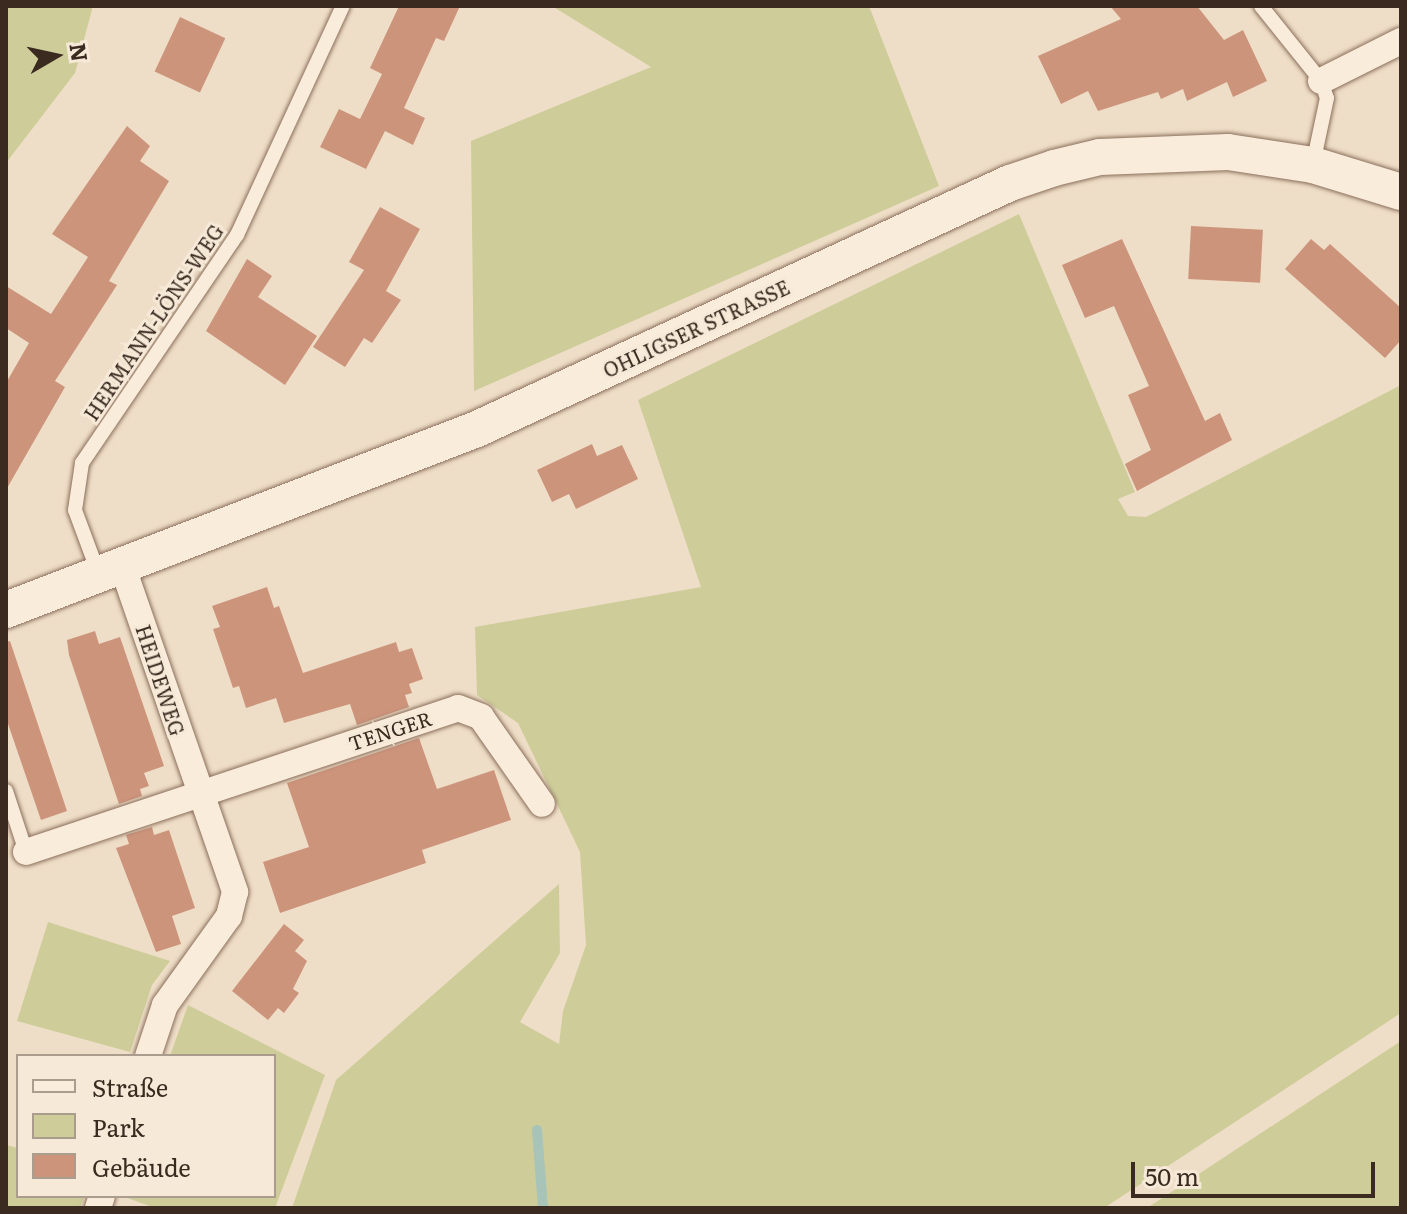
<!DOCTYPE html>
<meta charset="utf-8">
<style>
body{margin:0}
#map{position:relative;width:1407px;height:1214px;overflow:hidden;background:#efdec7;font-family:Literata,serif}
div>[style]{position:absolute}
.green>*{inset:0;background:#cecd9a}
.stream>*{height:10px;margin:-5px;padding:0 5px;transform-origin:5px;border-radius:5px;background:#a8c3b8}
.building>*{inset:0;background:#cd947c;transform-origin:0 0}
.roads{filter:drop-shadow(0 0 2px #8b6f5c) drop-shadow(0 0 2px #8b6f5c)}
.service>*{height:14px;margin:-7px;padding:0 7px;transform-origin:7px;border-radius:7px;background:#f9ecda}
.minor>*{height:26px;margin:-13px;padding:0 13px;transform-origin:13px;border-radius:13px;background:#f9ecda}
.secondary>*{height:36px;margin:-18px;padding:0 18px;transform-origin:18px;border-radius:18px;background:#f9ecda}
span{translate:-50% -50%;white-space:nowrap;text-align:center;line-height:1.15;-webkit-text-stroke:6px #f6e9d7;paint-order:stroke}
.street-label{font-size:20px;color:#3b2a20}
.frame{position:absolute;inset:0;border:8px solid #3b2a20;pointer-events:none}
.legend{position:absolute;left:16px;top:1054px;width:260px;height:144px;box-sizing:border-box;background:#f6e9d7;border:2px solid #ab9d8e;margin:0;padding:10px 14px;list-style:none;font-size:24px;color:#3b2a20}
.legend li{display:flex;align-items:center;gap:16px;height:40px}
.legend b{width:40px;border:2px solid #ab9d8e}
.north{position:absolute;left:16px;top:16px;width:80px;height:80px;-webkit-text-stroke:6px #f6e9d7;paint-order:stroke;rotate:81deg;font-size:22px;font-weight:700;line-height:32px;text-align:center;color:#3b2a20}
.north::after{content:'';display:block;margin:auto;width:28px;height:36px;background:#3b2a20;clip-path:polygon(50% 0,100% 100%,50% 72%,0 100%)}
.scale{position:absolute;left:1131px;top:1162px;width:244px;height:36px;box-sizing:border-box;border:4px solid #3b2a20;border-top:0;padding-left:10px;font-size:24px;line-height:28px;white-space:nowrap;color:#3b2a20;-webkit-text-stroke:6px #f6e9d7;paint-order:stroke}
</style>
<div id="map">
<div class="green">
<div style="clip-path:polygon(6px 6px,93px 6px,75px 73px,6px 163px)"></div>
<div style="clip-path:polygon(552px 6px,869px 6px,939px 186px,474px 391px,471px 141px,651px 67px)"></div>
<div style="clip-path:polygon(1019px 214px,1135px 492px,1118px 499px,1128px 516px,1146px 517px,1401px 385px,1401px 1013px,1104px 1208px,292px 1208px,336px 1080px,559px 884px,560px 953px,520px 1022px,559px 1044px,563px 1011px,586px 945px,580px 852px,518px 723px,477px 695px,475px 627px,701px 587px,638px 400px)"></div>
<div style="clip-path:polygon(48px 922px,170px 961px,152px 985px,130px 1052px,17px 1021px)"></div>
<div style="clip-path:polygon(188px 1005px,325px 1075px,275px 1208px,155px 1208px,122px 1196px,274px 1196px,274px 1056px,170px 1056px)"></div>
<div style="clip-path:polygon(1401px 1041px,1401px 1208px,1147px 1208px)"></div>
<div style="clip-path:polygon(6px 1145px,18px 1148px,18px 1196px,84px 1196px,80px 1208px,6px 1208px)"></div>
</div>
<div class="stream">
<div style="left:537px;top:1130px;width:78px;rotate:85.6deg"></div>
</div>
<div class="building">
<div style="clip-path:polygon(399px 6px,460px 6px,444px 41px,436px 38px,404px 108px,425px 118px,413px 145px,385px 131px,366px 169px,320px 147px,339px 109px,360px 119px,382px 74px,370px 68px)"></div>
<div style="clip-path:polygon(1110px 6px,1197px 6px,1224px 40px,1243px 30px,1267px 81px,1233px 97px,1227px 82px,1187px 101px,1183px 89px,1161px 99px,1158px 92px,1098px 111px,1088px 91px,1061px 104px,1038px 56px,1121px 19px)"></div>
<div style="left:180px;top:17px;width:50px;height:60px;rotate:25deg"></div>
<div style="clip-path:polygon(127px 126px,150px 146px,140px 161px,169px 181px,109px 281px,117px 285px,55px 381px,65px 387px,6px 490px,6px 383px,29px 343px,6px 328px,6px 286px,51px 314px,88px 257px,52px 234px)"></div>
<div style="clip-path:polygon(380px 207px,420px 229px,386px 291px,401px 300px,372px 343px,364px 338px,345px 367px,313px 347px,364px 270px,349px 262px)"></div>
<div style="left:1191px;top:226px;width:72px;height:53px;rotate:3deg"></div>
<div style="clip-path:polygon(1122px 239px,1205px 421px,1220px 413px,1232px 440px,1137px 491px,1125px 464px,1151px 450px,1128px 395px,1149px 386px,1114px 306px,1085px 318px,1062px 265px)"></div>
<div style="clip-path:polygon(1311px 239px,1324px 250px,1330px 244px,1401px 308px,1401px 340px,1385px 358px,1285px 269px)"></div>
<div style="clip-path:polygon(247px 259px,272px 276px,258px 297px,317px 336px,285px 385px,206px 331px)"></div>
<div style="clip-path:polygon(592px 444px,597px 456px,622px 445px,638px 479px,576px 509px,569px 494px,552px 502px,537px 470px)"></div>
<div style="clip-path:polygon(267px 587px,274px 608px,279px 606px,303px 673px,396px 642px,399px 652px,412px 648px,423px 679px,409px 684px,412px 693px,405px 695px,409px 707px,357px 725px,350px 704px,284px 723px,276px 698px,246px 708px,239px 686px,233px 688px,213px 629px,220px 627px,212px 606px)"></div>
<div style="clip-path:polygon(95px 631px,99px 644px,120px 637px,164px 766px,144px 773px,149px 786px,140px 789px,142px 796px,119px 804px,69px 655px,67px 640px)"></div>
<div style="clip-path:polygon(10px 641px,67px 811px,41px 820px,6px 718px,6px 642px)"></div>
<div style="clip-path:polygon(419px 738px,437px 789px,494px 770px,511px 820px,422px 850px,426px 863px,280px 913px,263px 862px,309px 847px,287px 783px)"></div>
<div style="clip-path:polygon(152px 827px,154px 835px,169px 830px,195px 908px,172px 916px,181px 944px,156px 952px,116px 848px,129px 844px,126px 835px)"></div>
<div style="clip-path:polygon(284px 924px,304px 940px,295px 951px,307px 961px,293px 989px,299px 993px,284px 1013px,278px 1008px,268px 1020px,232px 991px)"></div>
</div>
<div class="roads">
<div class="service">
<div style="left:1261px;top:6px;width:96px;rotate:51.3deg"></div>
<div style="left:1321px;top:81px;width:18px;rotate:71deg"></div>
<div style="left:1327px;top:98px;width:67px;rotate:102deg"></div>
<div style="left:98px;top:572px;width:66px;rotate:-110.4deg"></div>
<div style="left:75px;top:510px;width:48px;rotate:-81.5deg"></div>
<div style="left:82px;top:463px;width:276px;rotate:-55.8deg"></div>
<div style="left:237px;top:235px;width:252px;rotate:-65.2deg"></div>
<div style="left:6px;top:791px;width:64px;rotate:71.8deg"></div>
</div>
<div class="minor">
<div style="left:1321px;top:81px;width:89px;rotate:-26.6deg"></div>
<div style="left:123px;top:568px;width:343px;rotate:70.9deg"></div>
<div style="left:235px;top:892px;width:25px;rotate:104deg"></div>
<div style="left:229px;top:916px;width:110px;rotate:125.7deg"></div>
<div style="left:165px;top:1005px;width:54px;rotate:108.4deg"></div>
<div style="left:26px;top:852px;width:455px;rotate:-18.4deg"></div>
<div style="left:458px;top:708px;width:25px;rotate:21deg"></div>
<div style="left:481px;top:717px;width:106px;rotate:55deg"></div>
<div style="left:98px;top:1208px;width:13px;rotate:-72deg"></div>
</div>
<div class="secondary">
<div style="left:6px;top:610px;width:505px;rotate:-21.02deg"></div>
<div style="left:477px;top:429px;width:587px;rotate:-24.78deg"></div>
<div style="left:1010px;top:183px;width:46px;rotate:-18.8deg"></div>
<div style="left:1054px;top:168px;width:47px;rotate:-13.4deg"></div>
<div style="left:1100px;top:157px;width:128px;rotate:-2.2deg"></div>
<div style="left:1228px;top:152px;width:86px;rotate:8.7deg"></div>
<div style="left:1313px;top:165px;width:92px;rotate:17.1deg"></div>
</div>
</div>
<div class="street-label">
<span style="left:153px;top:322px;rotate:-56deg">HERMANN-LÖNS-WEG</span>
<span style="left:696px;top:328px;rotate:-25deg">OHLIGSER STRASSE</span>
<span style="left:161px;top:680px;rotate:72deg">HEIDEWEG</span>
<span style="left:390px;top:730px;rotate:-18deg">TENGER</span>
</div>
<div class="frame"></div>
<ul class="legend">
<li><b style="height:10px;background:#f9ecda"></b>Straße</li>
<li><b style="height:22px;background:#cecd9a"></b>Park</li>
<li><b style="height:22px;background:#cd947c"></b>Gebäude</li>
</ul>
<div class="north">N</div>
<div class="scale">50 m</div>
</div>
